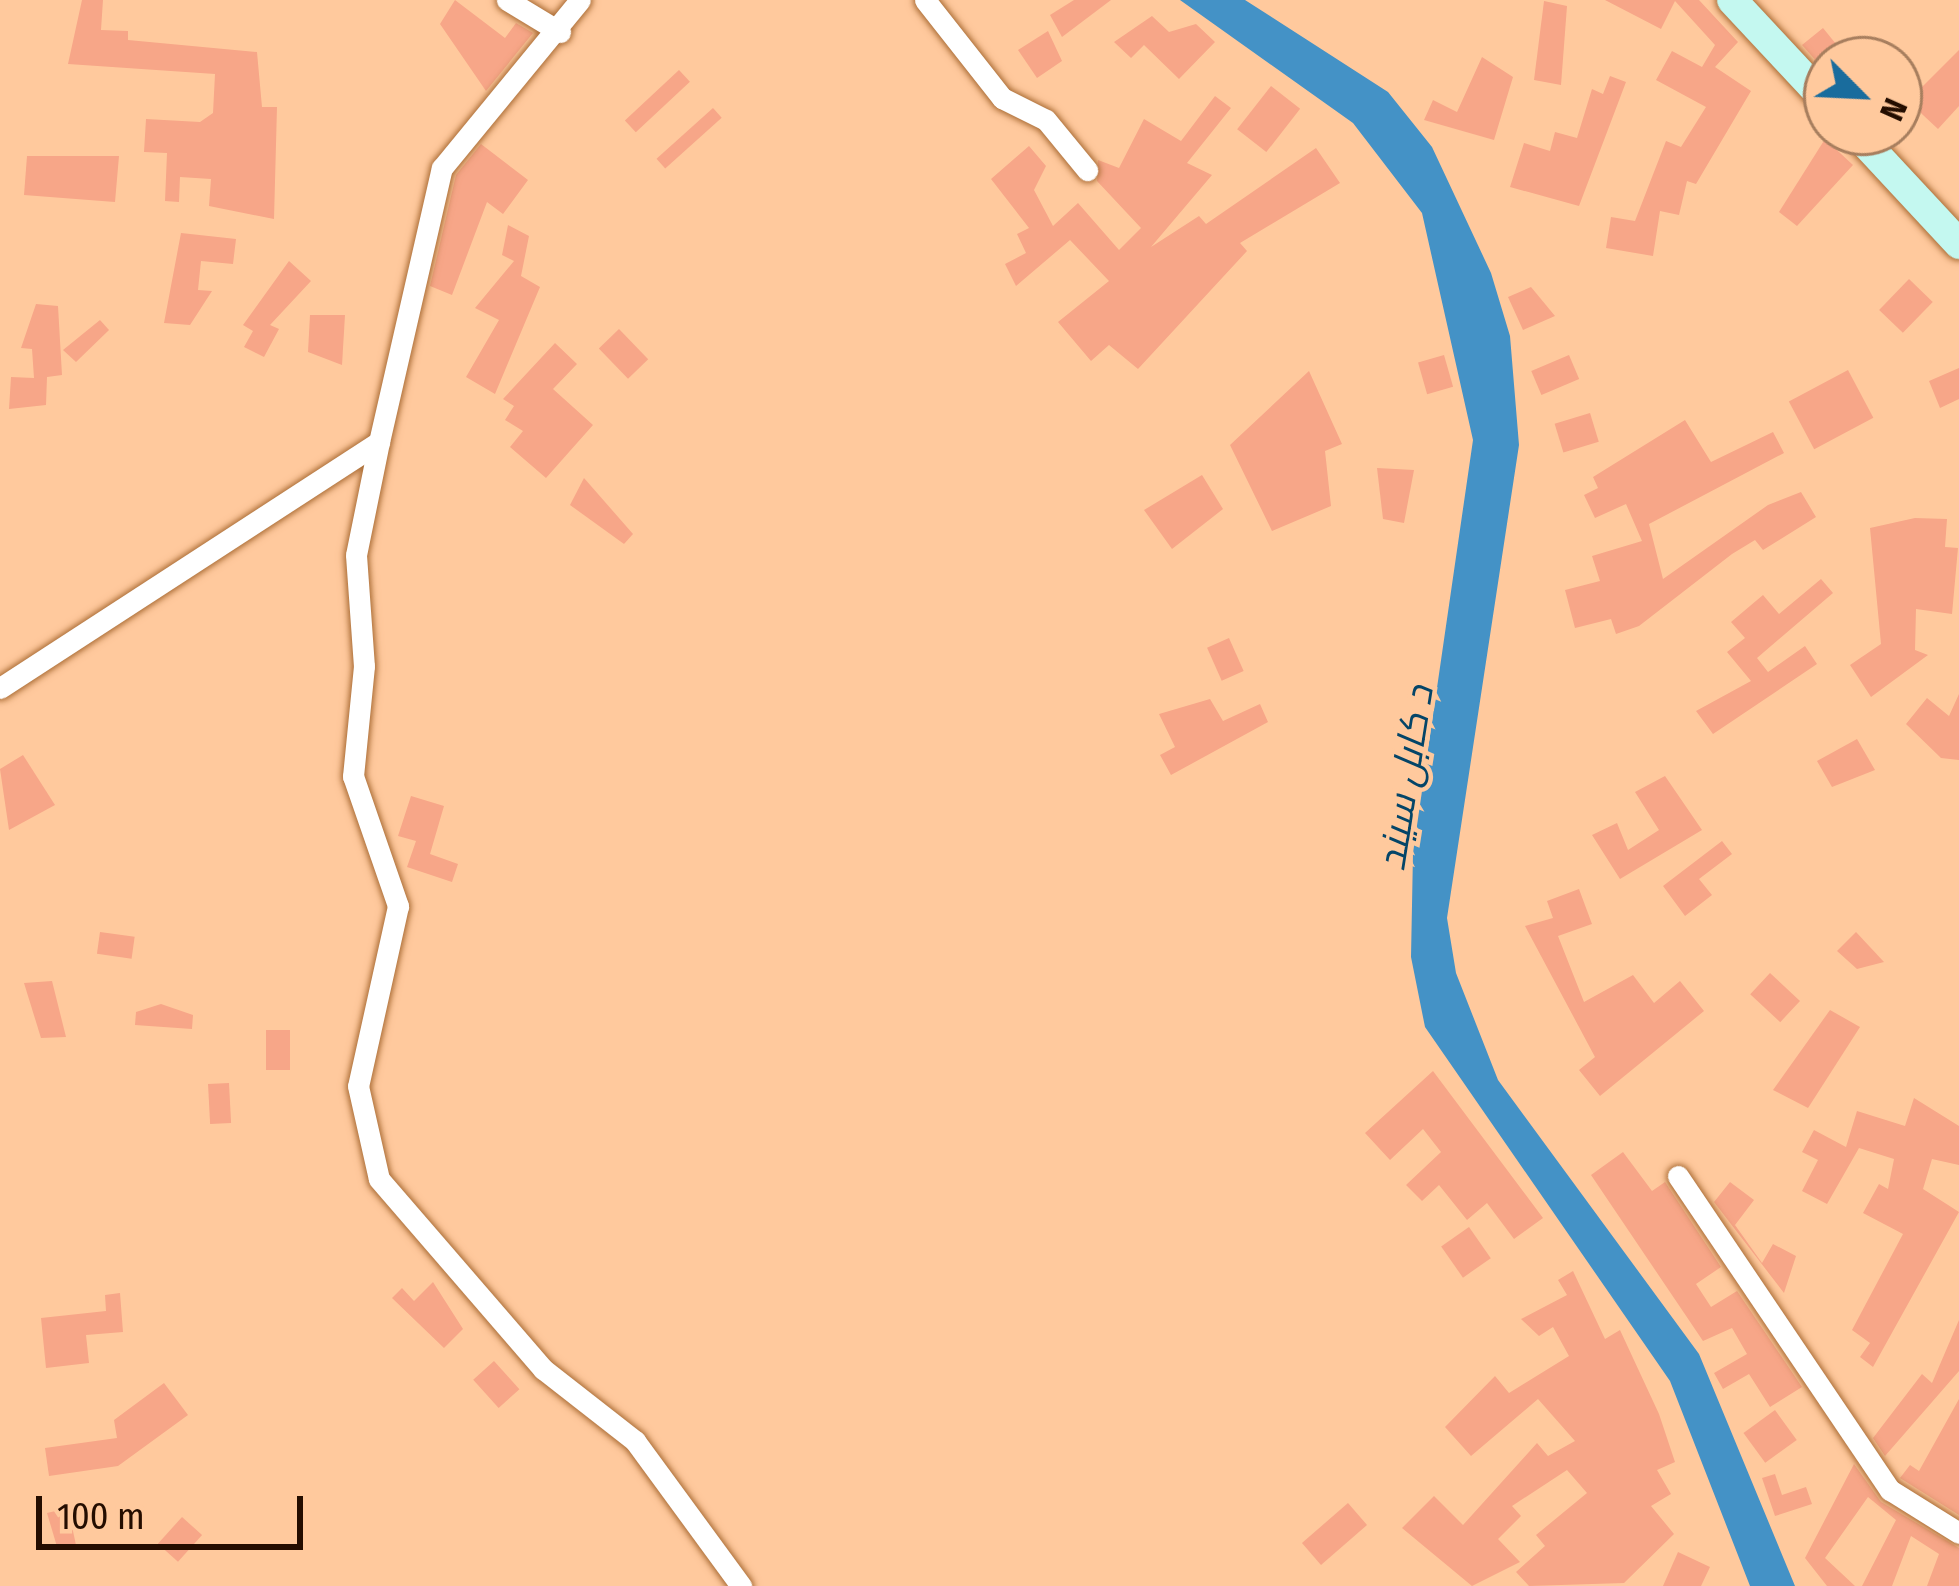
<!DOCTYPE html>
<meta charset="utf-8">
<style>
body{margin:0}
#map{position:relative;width:1959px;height:1586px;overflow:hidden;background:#ffc99d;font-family:"Fira Sans Condensed",Cairo,sans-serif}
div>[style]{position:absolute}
.water>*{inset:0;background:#4492c6}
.building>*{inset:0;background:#f7a688;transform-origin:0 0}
.roads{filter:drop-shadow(0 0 3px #ac6e37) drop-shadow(0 0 3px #ac6e37)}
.street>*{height:21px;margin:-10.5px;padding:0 10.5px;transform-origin:10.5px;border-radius:10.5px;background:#fff}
.secondary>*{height:30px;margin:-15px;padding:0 15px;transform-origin:15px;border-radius:15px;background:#c4f8f0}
span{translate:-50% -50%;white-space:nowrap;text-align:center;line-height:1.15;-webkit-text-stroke:9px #ffc99d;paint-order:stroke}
.water-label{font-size:39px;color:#044568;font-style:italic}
.north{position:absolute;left:1803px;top:36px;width:120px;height:120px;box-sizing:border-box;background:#ffc99d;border:3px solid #a77e5e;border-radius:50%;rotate:114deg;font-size:33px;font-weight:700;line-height:48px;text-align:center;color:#240d00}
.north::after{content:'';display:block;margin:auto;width:42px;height:54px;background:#196c9d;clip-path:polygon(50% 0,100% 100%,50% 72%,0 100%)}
.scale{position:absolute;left:36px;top:1496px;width:267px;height:54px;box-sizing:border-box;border:6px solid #240d00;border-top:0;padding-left:15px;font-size:36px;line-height:42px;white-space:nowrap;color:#240d00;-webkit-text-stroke:9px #ffc99d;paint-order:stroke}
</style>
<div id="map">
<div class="water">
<div style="clip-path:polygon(1180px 0,1245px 0,1388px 92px,1432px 147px,1491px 273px,1510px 336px,1519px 445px,1447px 918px,1456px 973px,1498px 1080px,1699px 1354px,1795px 1586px,1750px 1586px,1670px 1381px,1425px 1027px,1411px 957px,1413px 853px,1473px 440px,1422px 213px,1353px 123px)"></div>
</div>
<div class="building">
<div style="clip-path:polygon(82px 0,103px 0,101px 30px,128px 31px,128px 40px,257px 52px,262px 107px,277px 107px,274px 219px,209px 206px,211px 179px,180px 177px,179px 202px,165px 201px,167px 153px,144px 152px,146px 119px,200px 122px,213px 113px,215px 74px,68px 64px)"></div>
<div style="clip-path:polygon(455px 0,505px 38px,516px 23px,533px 33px,486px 91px,440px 24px)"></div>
<div style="clip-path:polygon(1074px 0,1111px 0,1062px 37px,1050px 15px)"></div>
<div style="clip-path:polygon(1605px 0,1699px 0,1738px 42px,1715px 67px,1751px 91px,1696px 184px,1687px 181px,1679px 215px,1660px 211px,1653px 256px,1606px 248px,1611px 217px,1635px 221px,1666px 141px,1681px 147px,1706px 107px,1656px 80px,1672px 51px,1702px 67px,1715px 45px,1675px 1px,1661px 29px)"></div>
<div style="clip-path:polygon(1544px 1px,1567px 6px,1561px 85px,1534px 80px)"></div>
<div style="clip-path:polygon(1152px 16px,1169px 32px,1196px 24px,1215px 42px,1179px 79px,1144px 45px,1131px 58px,1114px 42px)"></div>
<div style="clip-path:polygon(1823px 28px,1849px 60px,1827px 60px,1827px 73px,1802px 45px)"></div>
<div style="clip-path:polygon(1048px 31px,1062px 61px,1037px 78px,1018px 50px)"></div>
<div style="clip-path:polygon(1959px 50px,1959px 106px,1938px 129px,1908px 101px)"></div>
<div style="clip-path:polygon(1482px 57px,1513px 77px,1494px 140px,1424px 120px,1433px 100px,1457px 112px)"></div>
<div style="left:679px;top:70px;width:16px;height:74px;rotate:47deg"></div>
<div style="clip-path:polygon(1610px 76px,1626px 82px,1579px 206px,1510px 187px,1524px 143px,1550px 151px,1555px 132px,1577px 138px,1592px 89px,1603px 94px)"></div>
<div style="left:1271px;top:86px;width:37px;height:55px;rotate:38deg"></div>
<div style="clip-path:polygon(1215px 96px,1231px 108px,1187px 163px,1212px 175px,1151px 247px,1199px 216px,1206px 224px,1316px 148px,1340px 183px,1240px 243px,1247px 251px,1138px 369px,1109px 345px,1091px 361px,1058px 322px,1109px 281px,1070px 240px,1016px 286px,1005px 264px,1026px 253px,1017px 234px,1029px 228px,991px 179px,1029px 146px,1046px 166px,1034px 190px,1053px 226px,1078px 203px,1119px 250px,1141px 228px,1097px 181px,1098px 160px,1119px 168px,1144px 119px,1181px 141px)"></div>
<div style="left:713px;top:108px;width:13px;height:76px;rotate:48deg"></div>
<div style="clip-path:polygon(1825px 139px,1853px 165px,1797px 226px,1779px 212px)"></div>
<div style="clip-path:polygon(481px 144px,528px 180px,503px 214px,487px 202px,452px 295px,430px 286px,456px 175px)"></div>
<div style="clip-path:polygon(27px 156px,119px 156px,115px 202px,24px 195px)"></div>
<div style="clip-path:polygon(508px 225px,529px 236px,521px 276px,540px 287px,495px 394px,466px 377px,499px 320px,475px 308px,514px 261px,502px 255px)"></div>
<div style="clip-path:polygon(181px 233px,236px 239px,233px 264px,201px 261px,198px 290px,212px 291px,190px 325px,164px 323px)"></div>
<div style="clip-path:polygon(289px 261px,311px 281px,270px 325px,279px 329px,264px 357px,244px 347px,253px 331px,243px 325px)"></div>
<div style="left:1909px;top:279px;width:33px;height:43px;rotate:44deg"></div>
<div style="clip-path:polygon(1531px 287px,1555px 316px,1523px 330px,1508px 297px)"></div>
<div style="clip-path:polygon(36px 304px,58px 306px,62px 375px,47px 377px,46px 405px,9px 409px,11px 377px,34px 378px,32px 349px,21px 348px)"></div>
<div style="clip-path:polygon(310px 315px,345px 315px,342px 365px,308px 352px)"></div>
<div style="clip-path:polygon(100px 320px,109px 330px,76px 362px,63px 350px)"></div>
<div style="left:619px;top:329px;width:42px;height:28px;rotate:46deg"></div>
<div style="clip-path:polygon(555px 343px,577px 364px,553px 389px,593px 425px,546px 478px,510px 447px,523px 431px,505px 420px,514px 406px,503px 399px)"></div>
<div style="left:1444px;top:355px;width:33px;height:27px;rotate:74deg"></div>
<div style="left:1569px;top:355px;width:26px;height:41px;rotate:67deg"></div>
<div style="clip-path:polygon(1959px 368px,1959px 399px,1940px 408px,1929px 381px)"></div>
<div style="left:1848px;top:370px;width:54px;height:67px;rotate:62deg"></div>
<div style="clip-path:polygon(1309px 371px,1342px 444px,1325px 451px,1331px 506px,1272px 531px,1230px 445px)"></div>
<div style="left:1590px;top:413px;width:30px;height:37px;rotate:73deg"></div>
<div style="clip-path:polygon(1685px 420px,1711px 462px,1773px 432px,1784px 453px,1649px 524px,1663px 579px,1768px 505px,1801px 492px,1816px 517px,1763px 550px,1755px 540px,1732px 554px,1639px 626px,1616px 634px,1611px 619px,1575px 628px,1565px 590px,1600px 581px,1592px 556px,1642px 541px,1626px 504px,1595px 518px,1584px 495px,1598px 488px,1593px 477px)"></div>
<div style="clip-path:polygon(1377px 468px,1414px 470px,1404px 523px,1383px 519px)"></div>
<div style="clip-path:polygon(1202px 475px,1223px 509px,1172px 549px,1144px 510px)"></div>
<div style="clip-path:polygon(584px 478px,633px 534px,624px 544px,570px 505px)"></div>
<div style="clip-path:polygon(1915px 518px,1947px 519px,1945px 547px,1958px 548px,1952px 614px,1916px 609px,1915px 650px,1928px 655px,1871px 697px,1850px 665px,1881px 644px,1870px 528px)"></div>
<div style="clip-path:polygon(1821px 579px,1833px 593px,1757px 658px,1768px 672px,1805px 646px,1817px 664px,1713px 734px,1696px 711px,1751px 681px,1727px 652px,1745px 638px,1731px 622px,1763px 595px,1779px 614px)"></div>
<div style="left:1229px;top:638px;width:36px;height:24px;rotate:66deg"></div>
<div style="clip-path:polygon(1959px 694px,1959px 760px,1941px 758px,1906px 724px,1927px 698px,1949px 716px)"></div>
<div style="clip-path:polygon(1210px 699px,1223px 721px,1260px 704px,1268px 722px,1171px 775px,1160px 755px,1175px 747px,1159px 714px)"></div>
<div style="clip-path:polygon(1857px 739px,1875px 770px,1832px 787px,1817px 761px)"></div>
<div style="clip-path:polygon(23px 755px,55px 805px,9px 830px,0 769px)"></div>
<div style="clip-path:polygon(1665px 776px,1702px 830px,1620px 879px,1592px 835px,1617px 823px,1628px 850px,1659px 830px,1635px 792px)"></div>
<div style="clip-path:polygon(411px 796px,444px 806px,430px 854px,458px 864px,452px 882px,407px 867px,416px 841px,398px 836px)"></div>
<div style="clip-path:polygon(1722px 841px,1732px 854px,1699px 879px,1712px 895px,1685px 916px,1663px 886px)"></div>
<div style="clip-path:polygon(1579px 889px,1592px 924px,1558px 936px,1584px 1002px,1633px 975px,1654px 1003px,1680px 981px,1704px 1011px,1600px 1096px,1579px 1070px,1595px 1057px,1525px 926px,1553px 918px,1547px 901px)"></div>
<div style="left:100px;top:932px;width:35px;height:22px;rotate:8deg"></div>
<div style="clip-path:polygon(1856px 932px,1884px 962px,1857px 969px,1837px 951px)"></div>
<div style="left:1770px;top:973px;width:41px;height:29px;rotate:43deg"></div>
<div style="clip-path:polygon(52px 981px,66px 1037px,41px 1038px,24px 983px)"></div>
<div style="clip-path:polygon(161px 1004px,193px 1015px,192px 1029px,135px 1025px,136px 1012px)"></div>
<div style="clip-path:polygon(1830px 1010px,1860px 1027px,1808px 1108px,1773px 1090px)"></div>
<div style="left:266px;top:1030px;width:24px;height:40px"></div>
<div style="clip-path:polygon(1433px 1071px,1543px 1218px,1514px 1239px,1487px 1203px,1467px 1220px,1439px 1185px,1422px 1201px,1406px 1185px,1441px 1152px,1423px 1129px,1390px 1160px,1365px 1133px)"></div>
<div style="left:229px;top:1083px;width:40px;height:21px;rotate:87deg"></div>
<div style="clip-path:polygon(1914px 1098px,1959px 1126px,1959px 1165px,1932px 1159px,1923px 1189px,1959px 1212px,1873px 1367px,1860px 1357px,1870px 1343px,1852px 1330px,1903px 1234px,1863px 1213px,1879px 1184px,1888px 1189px,1894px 1159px,1859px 1148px,1827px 1204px,1802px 1191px,1818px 1160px,1802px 1152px,1814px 1130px,1846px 1147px,1857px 1111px,1905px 1126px)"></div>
<div style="clip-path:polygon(1623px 1152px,1652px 1191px,1665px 1182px,1721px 1267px,1696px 1284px,1711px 1307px,1737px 1291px,1802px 1387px,1770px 1407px,1749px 1374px,1723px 1389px,1714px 1373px,1747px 1354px,1732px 1328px,1703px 1341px,1591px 1175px)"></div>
<div style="clip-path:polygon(1730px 1182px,1754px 1200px,1735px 1225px,1762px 1263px,1773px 1244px,1796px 1256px,1784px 1293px,1714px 1202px)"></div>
<div style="left:1469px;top:1227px;width:38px;height:34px;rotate:55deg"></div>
<div style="clip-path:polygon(1573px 1271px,1605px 1339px,1620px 1330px,1659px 1414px,1675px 1462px,1657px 1470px,1671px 1494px,1651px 1506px,1674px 1534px,1624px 1583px,1529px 1586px,1516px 1572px,1545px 1546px,1536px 1535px,1587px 1493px,1567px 1470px,1512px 1506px,1521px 1516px,1498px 1539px,1520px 1562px,1472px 1586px,1402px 1528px,1434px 1496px,1463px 1525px,1537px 1443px,1548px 1456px,1575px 1441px,1538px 1399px,1471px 1456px,1445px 1427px,1495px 1376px,1509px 1393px,1569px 1356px,1553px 1327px,1539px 1336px,1521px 1319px,1567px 1295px,1558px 1280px)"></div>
<div style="clip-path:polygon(433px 1282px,463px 1329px,444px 1348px,392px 1298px,402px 1288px,414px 1301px)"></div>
<div style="clip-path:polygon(120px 1293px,123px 1332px,86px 1335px,89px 1363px,46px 1368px,41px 1318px,106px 1311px,105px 1295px)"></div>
<div style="clip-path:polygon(1959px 1320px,1959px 1371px,1885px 1456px,1873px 1438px,1922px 1374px,1932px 1383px)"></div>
<div style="left:494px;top:1361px;width:38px;height:28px;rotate:48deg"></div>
<div style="clip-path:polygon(164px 1383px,188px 1415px,118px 1466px,49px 1476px,45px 1448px,117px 1438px,114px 1420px)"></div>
<div style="clip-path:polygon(1959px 1399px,1959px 1515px,1900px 1478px,1910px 1465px,1919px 1471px)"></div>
<div style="left:1775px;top:1410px;width:37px;height:39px;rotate:54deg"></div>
<div style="clip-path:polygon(1854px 1464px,1881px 1502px,1959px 1548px,1959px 1586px,1927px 1586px,1939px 1554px,1911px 1536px,1892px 1586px,1862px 1586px,1896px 1520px,1868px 1497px,1825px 1558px,1855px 1586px,1827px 1586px,1805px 1558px)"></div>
<div style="clip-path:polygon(1775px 1474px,1782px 1495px,1806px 1487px,1812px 1504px,1775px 1516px,1762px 1478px)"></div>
<div style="left:1348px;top:1503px;width:29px;height:61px;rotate:49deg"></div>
<div style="clip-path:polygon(68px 1508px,76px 1545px,58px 1550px,47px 1513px)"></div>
<div style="left:182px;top:1517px;width:27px;height:36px;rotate:42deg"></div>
<div style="clip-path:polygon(1678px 1552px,1710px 1567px,1701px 1586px,1663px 1586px)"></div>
</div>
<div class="roads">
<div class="street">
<div style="left:507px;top:0;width:62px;rotate:31.1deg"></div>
<div style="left:925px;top:0;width:125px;rotate:51.8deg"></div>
<div style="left:1002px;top:98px;width:49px;rotate:26.6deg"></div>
<div style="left:1046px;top:120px;width:65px;rotate:50.6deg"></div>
<div style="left:379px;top:442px;width:115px;rotate:101.5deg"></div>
<div style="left:356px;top:555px;width:111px;rotate:85.9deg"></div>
<div style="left:364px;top:666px;width:111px;rotate:95.7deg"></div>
<div style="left:353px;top:776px;width:138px;rotate:70.9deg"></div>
<div style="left:398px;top:906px;width:184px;rotate:102.5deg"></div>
<div style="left:358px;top:1086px;width:95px;rotate:77.3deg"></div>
<div style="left:379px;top:1179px;width:251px;rotate:49.2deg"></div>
<div style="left:543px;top:1369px;width:117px;rotate:38deg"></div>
<div style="left:635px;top:1441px;width:180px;rotate:53.8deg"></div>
<div style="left:0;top:688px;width:452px;rotate:-33deg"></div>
<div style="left:379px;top:442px;width:281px;rotate:-77.1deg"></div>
<div style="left:442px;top:168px;width:217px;rotate:-50.6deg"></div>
<div style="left:1678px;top:1176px;width:379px;rotate:56deg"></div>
<div style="left:1890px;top:1490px;width:81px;rotate:31.9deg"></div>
</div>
<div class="secondary">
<div style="left:1732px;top:0;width:139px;rotate:47deg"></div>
<div style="left:1855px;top:132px;width:153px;rotate:47.1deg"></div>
</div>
</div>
<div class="water-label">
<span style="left:1406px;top:778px;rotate:-81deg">د کابل سيند</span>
</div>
<div class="north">N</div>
<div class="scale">100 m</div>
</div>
